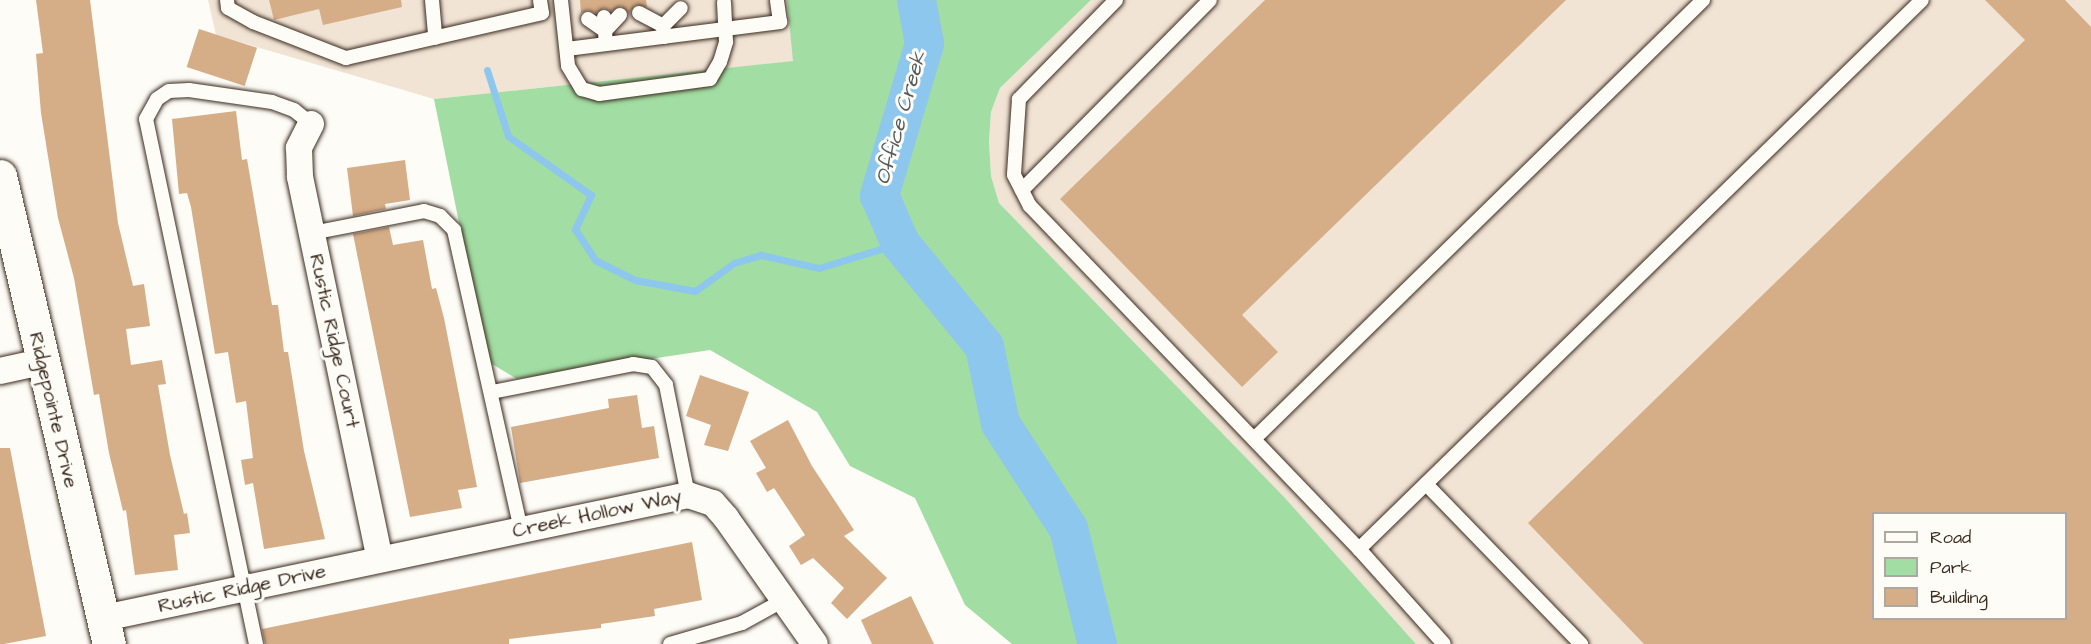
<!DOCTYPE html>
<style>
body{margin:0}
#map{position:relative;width:2091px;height:644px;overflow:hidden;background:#fdfcf7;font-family:"Architects Daughter",sans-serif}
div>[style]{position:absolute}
.built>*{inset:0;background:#f1e4d5}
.green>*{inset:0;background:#a2dda3}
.stream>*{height:7px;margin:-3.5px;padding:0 3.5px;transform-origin:3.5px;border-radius:3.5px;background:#8dc7ed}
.river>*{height:39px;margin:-19.5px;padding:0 19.5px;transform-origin:19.5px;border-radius:19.5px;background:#8dc7ed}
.building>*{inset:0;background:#d5ad87;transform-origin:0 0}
.roads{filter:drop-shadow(0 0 2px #3b2a1e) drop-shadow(0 0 2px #3b2a1e)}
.service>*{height:14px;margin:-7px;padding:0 7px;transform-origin:7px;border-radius:7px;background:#fdfcf7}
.minor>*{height:26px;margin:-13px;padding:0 13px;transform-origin:13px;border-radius:13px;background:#fdfcf7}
.tertiary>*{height:33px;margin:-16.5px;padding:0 16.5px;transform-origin:16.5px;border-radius:16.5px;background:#fdfcf7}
span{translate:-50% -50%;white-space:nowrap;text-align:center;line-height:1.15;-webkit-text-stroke:6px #fdfcf7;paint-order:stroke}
.street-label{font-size:20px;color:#3b2a1e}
.water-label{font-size:21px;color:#54595c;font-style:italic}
.legend{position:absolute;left:1872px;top:512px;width:195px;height:108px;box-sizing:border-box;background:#fdfcf7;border:2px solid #afa8a0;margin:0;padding:8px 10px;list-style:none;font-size:18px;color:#3b2a1e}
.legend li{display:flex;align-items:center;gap:12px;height:30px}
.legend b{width:30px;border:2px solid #afa8a0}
</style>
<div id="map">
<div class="built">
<div style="clip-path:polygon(208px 0,787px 0,794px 61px,434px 99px,216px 35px)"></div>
<div style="clip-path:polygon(evenodd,1091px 0,2091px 0,2091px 644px,1416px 644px,1285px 498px,999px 203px,991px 176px,989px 141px,991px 112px,1000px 88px,1091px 0,1874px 514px,2066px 514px,2066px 618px,1874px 618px,1874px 514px)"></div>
</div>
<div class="green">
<div style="clip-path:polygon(787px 0,1091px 0,1000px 88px,991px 112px,989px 141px,991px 176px,999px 203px,1285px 498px,1416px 644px,1012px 644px,965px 605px,915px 498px,850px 466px,817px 412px,710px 350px,517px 379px,487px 361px,434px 99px,793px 61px)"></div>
</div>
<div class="stream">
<div style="left:487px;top:70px;width:69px;rotate:72.3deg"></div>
<div style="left:508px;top:136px;width:102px;rotate:35.4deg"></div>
<div style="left:591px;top:195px;width:38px;rotate:115deg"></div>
<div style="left:575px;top:229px;width:37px;rotate:57deg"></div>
<div style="left:595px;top:260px;width:45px;rotate:26.6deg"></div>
<div style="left:635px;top:280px;width:61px;rotate:10.4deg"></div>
<div style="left:695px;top:291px;width:48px;rotate:-35.7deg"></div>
<div style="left:734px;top:263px;width:28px;rotate:-17deg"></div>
<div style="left:761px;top:255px;width:59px;rotate:12.6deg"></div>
<div style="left:819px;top:268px;width:85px;rotate:-17.2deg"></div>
</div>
<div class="river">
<div style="left:916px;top:0;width:44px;rotate:79.5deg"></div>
<div style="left:924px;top:43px;width:159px;rotate:106.5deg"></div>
<div style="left:879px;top:195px;width:52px;rotate:66.4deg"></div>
<div style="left:900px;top:243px;width:133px;rotate:50.8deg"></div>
<div style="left:984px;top:346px;width:79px;rotate:78.3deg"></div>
<div style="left:1000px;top:423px;width:125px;rotate:57.1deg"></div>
<div style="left:1068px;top:528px;width:120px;rotate:76deg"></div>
</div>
<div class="building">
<div style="clip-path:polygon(36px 0,90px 0,118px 223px,133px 286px,144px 284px,150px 326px,126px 329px,131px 365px,162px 360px,166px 384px,158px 385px,170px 455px,184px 514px,187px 513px,190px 533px,174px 535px,178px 570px,135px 575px,126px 510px,123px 511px,109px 453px,99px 394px,94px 395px,74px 278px,58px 218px,41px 113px,36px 54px,43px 53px)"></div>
<div style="clip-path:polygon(269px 0,401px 0,402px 7px,323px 25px,319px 9px,274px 20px)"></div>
<div style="clip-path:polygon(580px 0,646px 0,647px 7px,635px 5px,629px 14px,621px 6px,611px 11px,604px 8px,596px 13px,588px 10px,581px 13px)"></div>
<div style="clip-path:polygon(1265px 0,1566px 0,1242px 315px,1278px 352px,1242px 387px,1060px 199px)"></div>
<div style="clip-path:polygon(evenodd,1985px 0,2065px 0,2091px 27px,2091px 644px,1644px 644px,1528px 523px,2025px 40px,1985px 0,1874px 513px,2066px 513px,2066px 618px,1874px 618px,1874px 513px)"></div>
<div style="left:199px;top:29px;width:61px;height:40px;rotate:18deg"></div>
<div style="clip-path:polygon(236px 111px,242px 160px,247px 159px,272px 305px,278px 305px,284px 352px,288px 352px,304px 451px,325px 539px,264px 549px,253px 483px,245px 485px,241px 460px,253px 458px,246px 401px,236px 403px,228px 352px,215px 354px,191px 207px,187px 193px,179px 194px,172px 119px)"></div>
<div style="clip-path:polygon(405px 160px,410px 200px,385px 204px,386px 209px,353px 216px,347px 168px)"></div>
<div style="clip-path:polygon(389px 227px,393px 245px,423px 240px,432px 289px,436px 288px,444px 318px,477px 487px,458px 490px,462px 508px,410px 517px,353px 234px)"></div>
<div style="clip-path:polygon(700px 375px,749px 392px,728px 451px,704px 445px,711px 425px,686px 416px)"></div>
<div style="clip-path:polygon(637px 395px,642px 428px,654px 426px,659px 458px,520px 483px,511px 427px,609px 408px,608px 399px)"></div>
<div style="clip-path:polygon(788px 420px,812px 466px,854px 530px,844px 536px,887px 578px,847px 619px,831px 603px,844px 588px,813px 558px,801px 565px,789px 546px,805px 535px,774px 488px,767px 492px,756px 473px,766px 468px,750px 441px)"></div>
<div style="clip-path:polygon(0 448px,10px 448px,46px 636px,4px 644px,0 644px)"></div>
<div style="clip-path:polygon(692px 542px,702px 600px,654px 609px,655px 616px,601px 624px,601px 628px,509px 639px,509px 644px,265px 644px,262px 629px)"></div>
<div style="clip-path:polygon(911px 596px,934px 644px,872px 644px,861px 620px)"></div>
</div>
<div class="roads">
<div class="service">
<div style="left:227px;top:0;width:8px;rotate:83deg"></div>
<div style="left:228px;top:8px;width:29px;rotate:29deg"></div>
<div style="left:253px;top:22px;width:100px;rotate:21.2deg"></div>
<div style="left:346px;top:58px;width:201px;rotate:-12.9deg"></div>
<div style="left:542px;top:13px;width:13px;rotate:-99deg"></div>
<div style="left:432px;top:0;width:38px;rotate:85deg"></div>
<div style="left:561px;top:0;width:66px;rotate:83.9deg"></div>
<div style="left:568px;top:66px;width:27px;rotate:59deg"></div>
<div style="left:582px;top:89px;width:18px;rotate:16deg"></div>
<div style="left:599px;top:94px;width:112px;rotate:-7.7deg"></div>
<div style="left:710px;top:79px;width:20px;rotate:-60deg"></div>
<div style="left:720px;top:62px;width:21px;rotate:-73deg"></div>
<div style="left:726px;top:42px;width:40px;rotate:-92.9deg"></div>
<div style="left:1116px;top:0;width:139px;rotate:134.4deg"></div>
<div style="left:1019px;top:99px;width:76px;rotate:93.8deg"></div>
<div style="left:1014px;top:175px;width:35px;rotate:63deg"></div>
<div style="left:1030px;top:206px;width:475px;rotate:46.2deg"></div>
<div style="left:1359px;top:549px;width:786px;rotate:-44.28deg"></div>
<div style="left:639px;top:13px;width:27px;rotate:28deg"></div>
<div style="left:604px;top:17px;width:27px;rotate:86deg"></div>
<div style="left:588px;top:19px;width:21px;rotate:35deg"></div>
<div style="left:605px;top:31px;width:22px;rotate:-47deg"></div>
<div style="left:664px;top:37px;width:11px;rotate:-95deg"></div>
<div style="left:663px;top:26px;width:25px;rotate:-45deg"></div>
<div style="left:567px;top:49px;width:215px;rotate:-7.2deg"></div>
<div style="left:780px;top:22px;width:22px;rotate:-98deg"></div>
<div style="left:1022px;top:190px;width:267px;rotate:-45.3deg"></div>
<div style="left:312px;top:233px;width:114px;rotate:-11.1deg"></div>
<div style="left:424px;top:211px;width:17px;rotate:17deg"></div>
<div style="left:440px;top:216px;width:20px;rotate:45deg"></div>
<div style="left:454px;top:230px;width:307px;rotate:77.4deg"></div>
<div style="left:492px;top:392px;width:144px;rotate:-11.2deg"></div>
<div style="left:633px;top:364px;width:19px;rotate:9deg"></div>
<div style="left:652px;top:367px;width:23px;rotate:52deg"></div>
<div style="left:666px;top:385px;width:112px;rotate:78.7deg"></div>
<div style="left:1254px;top:439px;width:628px;rotate:-44.35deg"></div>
<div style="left:1426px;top:484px;width:223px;rotate:45.9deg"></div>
<div style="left:1359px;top:549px;width:127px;rotate:48.2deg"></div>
<div style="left:256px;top:644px;width:536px;rotate:-101.83deg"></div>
<div style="left:146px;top:119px;width:23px;rotate:-61deg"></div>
<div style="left:157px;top:99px;width:14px;rotate:-34deg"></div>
<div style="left:169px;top:91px;width:20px;rotate:-3deg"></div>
<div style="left:189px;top:90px;width:84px;rotate:8.2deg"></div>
<div style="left:272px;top:102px;width:23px;rotate:20deg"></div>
<div style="left:294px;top:110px;width:22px;rotate:39deg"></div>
<div style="left:670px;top:644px;width:75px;rotate:-16.3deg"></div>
<div style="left:742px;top:623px;width:46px;rotate:-28.8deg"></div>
</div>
<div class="minor">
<div style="left:311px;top:124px;width:27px;rotate:117deg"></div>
<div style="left:299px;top:148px;width:29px;rotate:88deg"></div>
<div style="left:300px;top:177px;width:390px;rotate:78.2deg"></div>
<div style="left:0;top:371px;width:42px;rotate:-12.4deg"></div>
<div style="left:104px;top:618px;width:597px;rotate:-11.89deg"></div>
<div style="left:688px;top:495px;width:26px;rotate:18deg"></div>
<div style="left:713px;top:503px;width:20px;rotate:49deg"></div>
<div style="left:726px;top:518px;width:154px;rotate:54.8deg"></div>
</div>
<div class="tertiary">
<div style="left:0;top:176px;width:481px;rotate:76.9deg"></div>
</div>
</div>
<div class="street-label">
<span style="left:334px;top:341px;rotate:78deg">Rustic Ridge Court</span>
<span style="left:53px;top:410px;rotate:77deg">Ridgepointe Drive</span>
<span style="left:597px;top:514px;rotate:-12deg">Creek Hollow Way</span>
<span style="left:242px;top:589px;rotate:-12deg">Rustic Ridge Drive</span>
</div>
<div class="water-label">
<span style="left:901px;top:118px;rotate:-74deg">Office Creek</span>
</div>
<ul class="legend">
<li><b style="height:8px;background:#fdfcf7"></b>Road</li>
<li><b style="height:16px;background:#a2dda3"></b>Park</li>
<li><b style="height:16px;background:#d5ad87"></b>Building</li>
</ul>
</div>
